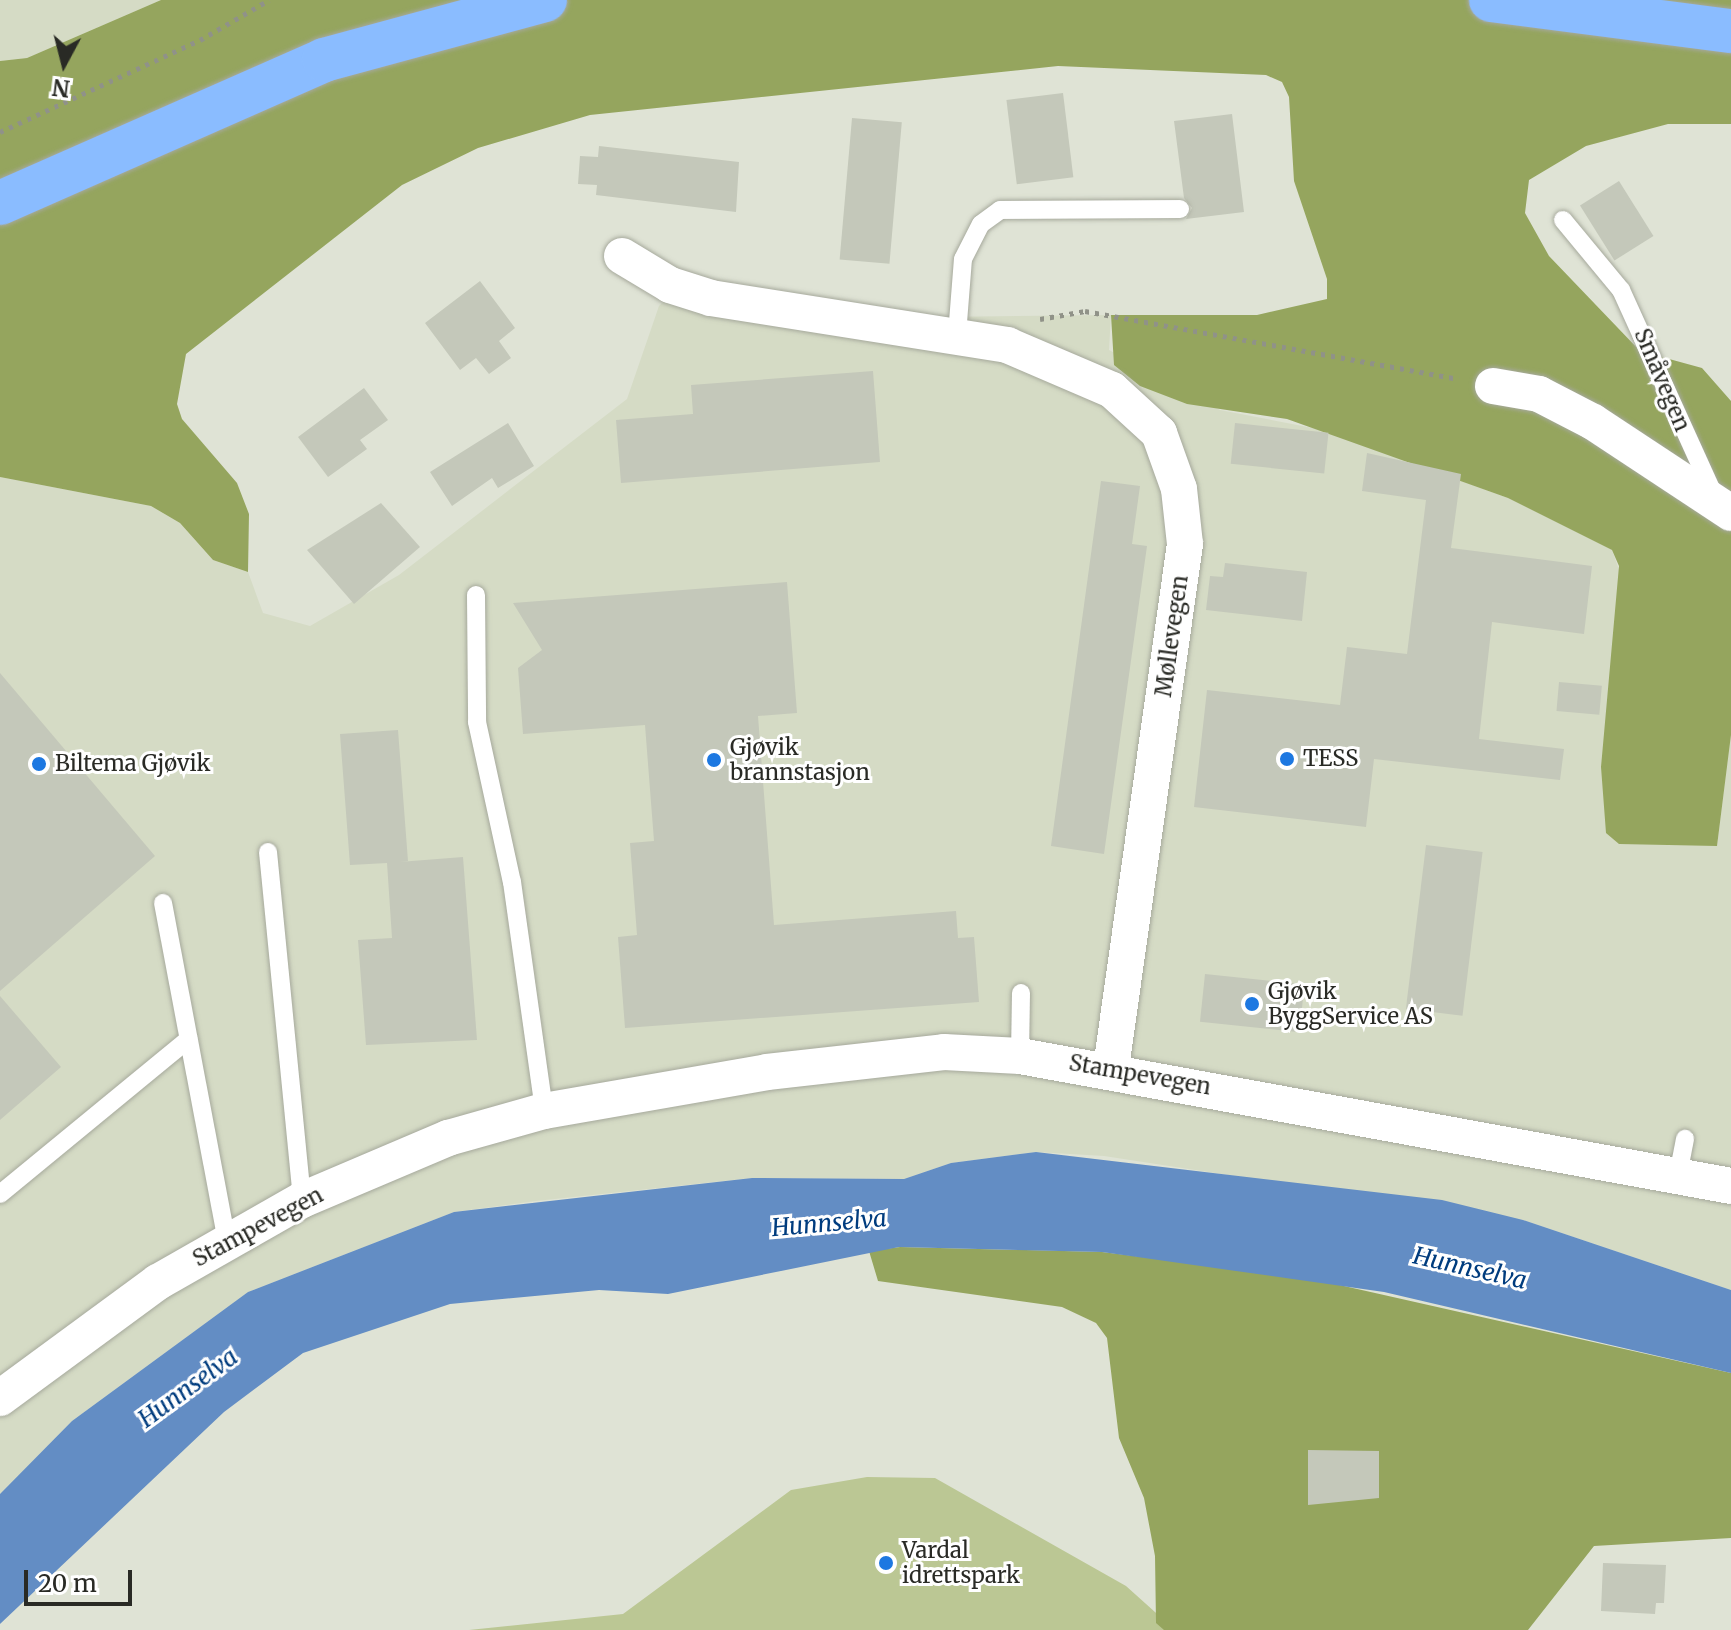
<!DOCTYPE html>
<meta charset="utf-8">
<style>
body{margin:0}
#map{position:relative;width:1731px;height:1630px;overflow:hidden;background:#dfe3d5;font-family:Merriweather,serif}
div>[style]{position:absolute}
.built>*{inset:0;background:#d5dbc5}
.green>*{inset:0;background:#bbc794}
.forest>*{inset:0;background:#95a55e}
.water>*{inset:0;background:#638dc4}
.building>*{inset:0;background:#c4c8ba;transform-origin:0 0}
.path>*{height:5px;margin-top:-2.5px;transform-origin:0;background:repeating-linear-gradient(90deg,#909288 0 4px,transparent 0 10px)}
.roads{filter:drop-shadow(0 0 2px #a6a99c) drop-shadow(0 0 2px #a6a99c)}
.service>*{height:18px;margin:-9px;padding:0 9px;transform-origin:9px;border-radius:9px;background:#fff}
.minor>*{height:36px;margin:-18px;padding:0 18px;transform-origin:18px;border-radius:18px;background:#fff}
.trunk>*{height:44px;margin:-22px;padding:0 22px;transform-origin:22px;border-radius:22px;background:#8abcff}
.dots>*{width:22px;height:22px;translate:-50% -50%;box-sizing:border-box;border:4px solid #fff;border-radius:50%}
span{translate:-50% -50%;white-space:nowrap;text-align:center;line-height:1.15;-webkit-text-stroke:6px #fff;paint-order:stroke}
.street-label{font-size:22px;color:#292a25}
.poi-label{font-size:22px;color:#292a25}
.left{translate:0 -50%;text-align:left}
.water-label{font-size:24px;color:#003c7e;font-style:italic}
.north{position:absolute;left:24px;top:24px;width:80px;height:80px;-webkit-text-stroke:6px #fff;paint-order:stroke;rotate:187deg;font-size:22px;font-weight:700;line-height:32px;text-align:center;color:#292a25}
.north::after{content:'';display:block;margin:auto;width:28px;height:36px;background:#292a25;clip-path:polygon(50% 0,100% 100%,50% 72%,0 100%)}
.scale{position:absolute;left:24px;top:1570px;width:108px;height:36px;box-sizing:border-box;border:4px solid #292a25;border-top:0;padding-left:10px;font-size:24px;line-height:28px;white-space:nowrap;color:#292a25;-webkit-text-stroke:6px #fff;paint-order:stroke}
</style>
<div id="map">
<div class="built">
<div style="clip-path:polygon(0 0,161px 0,27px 58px,0 61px)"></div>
<div style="clip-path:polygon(671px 294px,939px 317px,1111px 315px,1109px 350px,1220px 410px,1318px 429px,1508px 498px,1612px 550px,1717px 846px,1731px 735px,1731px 1290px,1523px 1220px,1104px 1156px,1036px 1152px,951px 1163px,904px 1179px,752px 1178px,536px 1201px,454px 1212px,248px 1292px,72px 1421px,0 1494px,0 477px,151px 506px,180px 523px,213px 560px,248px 572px,263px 613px,310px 626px,399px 575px,627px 399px,659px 306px)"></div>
</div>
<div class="green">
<div style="clip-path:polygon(867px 1477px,935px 1478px,1126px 1586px,1175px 1630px,469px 1630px,623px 1614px,791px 1490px)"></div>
</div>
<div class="forest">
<div style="clip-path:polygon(161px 0,1731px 0,1731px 124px,1668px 124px,1586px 146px,1529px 180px,1525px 213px,1549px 256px,1640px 351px,1702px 368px,1731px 401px,1731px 735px,1717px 846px,1619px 844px,1606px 833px,1601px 767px,1619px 566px,1612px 550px,1508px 498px,1287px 419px,1187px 404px,1140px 386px,1114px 365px,1111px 315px,1257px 315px,1327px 299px,1327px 279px,1294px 181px,1289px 97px,1282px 82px,1266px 75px,1058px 66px,590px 115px,478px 148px,402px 185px,186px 354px,177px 404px,182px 419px,237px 483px,249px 514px,248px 572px,213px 560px,180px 523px,151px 506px,0 477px,0 61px,27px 58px)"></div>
<div style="clip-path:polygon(900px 1247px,1102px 1252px,1304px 1277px,1731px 1373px,1731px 1538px,1594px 1546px,1528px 1630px,1164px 1630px,1156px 1623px,1155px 1556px,1144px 1498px,1119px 1438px,1107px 1338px,1096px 1323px,1062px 1307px,878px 1281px,869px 1251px)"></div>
</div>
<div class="water">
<div style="clip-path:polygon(1036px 1152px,1442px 1200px,1523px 1220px,1731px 1290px,1731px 1373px,1384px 1292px,1102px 1252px,899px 1247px,668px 1294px,599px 1290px,450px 1304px,303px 1353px,224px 1412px,0 1624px,0 1494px,72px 1421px,248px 1292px,454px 1212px,752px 1178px,904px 1179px,951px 1163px)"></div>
</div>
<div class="building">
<div style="left:1063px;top:93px;width:85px;height:57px;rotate:83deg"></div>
<div style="clip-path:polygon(1232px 114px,1244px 212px,1186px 219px,1192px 208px,1184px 198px,1174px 121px)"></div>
<div style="left:852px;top:118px;width:50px;height:142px;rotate:5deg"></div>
<div style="clip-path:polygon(599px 146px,739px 162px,736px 212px,596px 195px,597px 185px,578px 184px,580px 156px,598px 157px)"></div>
<div style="left:1619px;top:181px;width:65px;height:46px;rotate:58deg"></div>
<div style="clip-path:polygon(480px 281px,515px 328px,499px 341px,511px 358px,489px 374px,476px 358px,460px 370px,425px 323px)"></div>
<div style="clip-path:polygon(873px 371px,880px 462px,621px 483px,616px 420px,693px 414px,691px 385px)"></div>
<div style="clip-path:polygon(364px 388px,388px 420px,360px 440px,367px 449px,328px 477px,298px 437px)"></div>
<div style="clip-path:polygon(508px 423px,534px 466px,498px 488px,492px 478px,452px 506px,430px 472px)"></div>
<div style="left:1235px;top:423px;width:94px;height:41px;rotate:6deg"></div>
<div style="clip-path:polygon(1367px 453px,1461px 474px,1451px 548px,1592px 566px,1584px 634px,1492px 622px,1479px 739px,1564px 749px,1560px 780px,1374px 759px,1366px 827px,1194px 807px,1207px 690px,1340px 705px,1347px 647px,1407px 654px,1426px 500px,1362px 491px)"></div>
<div style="clip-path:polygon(1101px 481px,1140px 486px,1132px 544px,1147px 546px,1104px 854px,1051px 846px)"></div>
<div style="clip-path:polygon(381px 503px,420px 547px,354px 604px,307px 550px)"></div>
<div style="clip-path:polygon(1225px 563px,1307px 572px,1302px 621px,1206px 610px,1210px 576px,1223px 577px)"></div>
<div style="clip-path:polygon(787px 582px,797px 713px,758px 716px,774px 925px,956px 911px,958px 938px,974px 937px,979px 1002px,625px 1028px,618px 937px,637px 935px,630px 843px,654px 841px,645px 725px,523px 734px,518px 668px,542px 650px,513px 603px)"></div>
<div style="clip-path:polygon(0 673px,155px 856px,0 991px)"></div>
<div style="left:1559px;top:682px;width:43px;height:29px;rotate:5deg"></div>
<div style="clip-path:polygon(398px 730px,408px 861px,399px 862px,463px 857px,477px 1040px,366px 1045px,358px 940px,392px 938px,387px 863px,350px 865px,340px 734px)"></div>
<div style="left:1426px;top:845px;width:57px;height:165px;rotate:7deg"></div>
<div style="left:1205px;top:974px;width:100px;height:48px;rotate:6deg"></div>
<div style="clip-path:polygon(0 996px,61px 1067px,0 1120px)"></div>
<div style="clip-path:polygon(1308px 1450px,1379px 1451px,1379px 1498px,1308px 1505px)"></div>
<div style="clip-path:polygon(1603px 1563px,1666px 1565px,1664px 1603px,1656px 1603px,1655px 1614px,1601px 1611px)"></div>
</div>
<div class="path">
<div style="left:0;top:132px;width:220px;rotate:-24.7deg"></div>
<div style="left:200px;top:40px;width:80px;rotate:-30.1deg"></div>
<div style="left:1040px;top:319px;width:46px;rotate:-10.1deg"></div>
<div style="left:1085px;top:311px;width:380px;rotate:10.3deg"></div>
</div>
<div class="roads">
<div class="service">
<div style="left:1563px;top:220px;width:91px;rotate:50.4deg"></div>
<div style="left:1621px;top:290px;width:225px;rotate:65.6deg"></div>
<div style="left:957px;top:335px;width:76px;rotate:-85.5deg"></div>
<div style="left:963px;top:259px;width:39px;rotate:-63deg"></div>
<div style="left:981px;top:224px;width:24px;rotate:-36deg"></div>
<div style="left:1000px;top:210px;width:180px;rotate:-0.3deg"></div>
<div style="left:476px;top:595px;width:127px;rotate:89.5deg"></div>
<div style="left:477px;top:722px;width:164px;rotate:77.7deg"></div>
<div style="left:512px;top:882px;width:231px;rotate:82deg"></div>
<div style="left:268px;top:852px;width:350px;rotate:84.4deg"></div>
<div style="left:163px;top:903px;width:345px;rotate:79.3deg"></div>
<div style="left:1020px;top:1056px;width:63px;rotate:-89.1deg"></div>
<div style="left:1678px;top:1175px;width:37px;rotate:-79deg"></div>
<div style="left:0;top:1194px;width:244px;rotate:-39.4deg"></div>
</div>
<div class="minor">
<div style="left:622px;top:256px;width:56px;rotate:31.1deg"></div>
<div style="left:670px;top:285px;width:43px;rotate:17.6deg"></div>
<div style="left:711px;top:298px;width:300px;rotate:9deg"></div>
<div style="left:1007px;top:345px;width:114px;rotate:23.2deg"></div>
<div style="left:1112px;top:390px;width:64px;rotate:42.5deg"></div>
<div style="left:1159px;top:433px;width:59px;rotate:70.3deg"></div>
<div style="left:1179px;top:489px;width:55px;rotate:83.8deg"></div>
<div style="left:1185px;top:544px;width:529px;rotate:98.04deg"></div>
<div style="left:1493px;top:386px;width:47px;rotate:9.9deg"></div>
<div style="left:1539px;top:394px;width:61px;rotate:27.4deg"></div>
<div style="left:1593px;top:422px;width:165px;rotate:33.4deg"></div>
<div style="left:0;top:1398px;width:196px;rotate:-36.3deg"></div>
<div style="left:158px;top:1282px;width:166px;rotate:-29.7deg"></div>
<div style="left:302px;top:1200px;width:159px;rotate:-23deg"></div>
<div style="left:448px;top:1138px;width:100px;rotate:-15.7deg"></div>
<div style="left:544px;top:1111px;width:226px;rotate:-9.9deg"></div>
<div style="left:767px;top:1072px;width:178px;rotate:-6.4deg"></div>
<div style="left:944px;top:1052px;width:76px;rotate:3deg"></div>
<div style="left:1020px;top:1056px;width:723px;rotate:10.36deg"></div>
</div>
<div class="trunk">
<div style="left:1491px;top:0;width:242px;rotate:7.4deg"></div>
<div style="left:0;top:203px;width:354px;rotate:-23.8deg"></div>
<div style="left:324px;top:60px;width:229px;rotate:-15.2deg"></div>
</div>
</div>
<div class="dots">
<div style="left:1287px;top:759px;background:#1d78e1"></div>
<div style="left:714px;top:760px;background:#1d78e1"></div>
<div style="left:39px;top:764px;background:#1d78e1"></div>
<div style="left:1252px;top:1004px;background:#1d78e1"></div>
<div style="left:886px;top:1563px;background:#1d78e1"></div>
</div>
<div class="street-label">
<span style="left:1662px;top:380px;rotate:67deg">Småvegen</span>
<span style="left:1172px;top:636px;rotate:-82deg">Møllevegen</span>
<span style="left:1140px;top:1075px;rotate:10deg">Stampevegen</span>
<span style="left:258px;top:1227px;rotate:-28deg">Stampevegen</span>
</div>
<div class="poi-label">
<span class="left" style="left:730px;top:760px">Gjøvik<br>brannstasjon</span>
<span class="left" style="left:1303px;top:759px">TESS</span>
<span class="left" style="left:55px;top:764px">Biltema Gjøvik</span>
<span class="left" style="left:1268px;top:1004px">Gjøvik<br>ByggService AS</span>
<span class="left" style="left:902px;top:1563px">Vardal<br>idrettspark</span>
</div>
<div class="water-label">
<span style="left:829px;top:1223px;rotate:-5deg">Hunnselva</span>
<span style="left:1470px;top:1268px;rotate:13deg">Hunnselva</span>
<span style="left:188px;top:1388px;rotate:-36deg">Hunnselva</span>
</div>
<div class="north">N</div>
<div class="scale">20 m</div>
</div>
